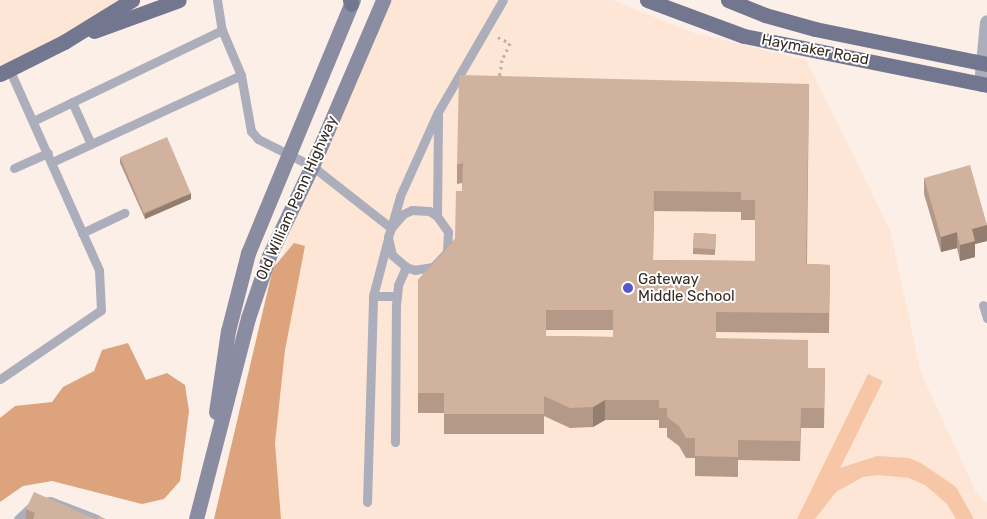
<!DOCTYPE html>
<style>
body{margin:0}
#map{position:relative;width:987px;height:519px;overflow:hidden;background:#fcefe7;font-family:Rubik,sans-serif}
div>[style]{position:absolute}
.built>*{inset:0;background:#fde6d6}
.green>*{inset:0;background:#f6c6a7}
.forest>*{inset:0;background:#dca37d}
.path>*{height:3px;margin-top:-1.5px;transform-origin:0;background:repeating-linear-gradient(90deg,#bbafa7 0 2.5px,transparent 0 6.5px)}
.service>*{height:9px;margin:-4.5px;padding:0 4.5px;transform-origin:4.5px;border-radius:4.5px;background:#acaebc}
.minor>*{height:15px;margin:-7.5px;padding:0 7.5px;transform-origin:7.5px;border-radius:7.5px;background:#acaebc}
.secondary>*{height:15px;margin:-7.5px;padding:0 7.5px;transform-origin:7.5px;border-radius:7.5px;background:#8a8da2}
.primary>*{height:15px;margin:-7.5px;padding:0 7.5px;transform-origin:7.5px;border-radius:7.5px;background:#72768e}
.wall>*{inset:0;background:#b49989;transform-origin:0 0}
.shaded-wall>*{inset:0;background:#927d6f}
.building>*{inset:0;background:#d1b29f;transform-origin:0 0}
.dots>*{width:14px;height:14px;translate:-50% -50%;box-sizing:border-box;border:2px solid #fff;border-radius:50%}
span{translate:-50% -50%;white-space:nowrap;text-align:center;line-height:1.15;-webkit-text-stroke:4px #fff;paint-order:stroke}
.street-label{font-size:15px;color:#362a22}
.poi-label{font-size:15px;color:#362a22}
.left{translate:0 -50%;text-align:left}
</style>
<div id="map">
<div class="built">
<div style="clip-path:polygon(0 0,132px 0,0 74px)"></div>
<div style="clip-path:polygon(389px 0,612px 0,694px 33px,806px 60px,890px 230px,921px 373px,975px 490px,987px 503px,987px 519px,256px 519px,273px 290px,294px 217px)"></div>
</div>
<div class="green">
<div style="clip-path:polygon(868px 374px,883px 381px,840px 468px,877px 456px,909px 458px,921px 463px,956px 487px,974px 519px,956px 519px,947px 504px,925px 485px,909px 478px,878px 475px,863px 477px,836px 492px,815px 519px,797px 519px)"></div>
</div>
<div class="forest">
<div style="clip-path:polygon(294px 243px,305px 246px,285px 350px,275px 443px,281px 519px,214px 519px,273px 268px)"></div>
<div style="clip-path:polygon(128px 343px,146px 380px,167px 373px,185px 385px,189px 411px,180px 481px,164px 499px,142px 504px,52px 481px,23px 486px,0 502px,0 418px,15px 406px,52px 402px,63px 387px,94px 371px,102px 350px)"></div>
</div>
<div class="path">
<div style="left:498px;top:37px;width:13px;rotate:27deg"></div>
<div style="left:510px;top:43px;width:19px;rotate:115deg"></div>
<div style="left:502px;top:60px;width:20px;rotate:99deg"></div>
</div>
<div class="service">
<div style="left:217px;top:0;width:30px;rotate:81deg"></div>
<div style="left:222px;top:30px;width:49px;rotate:67.1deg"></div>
<div style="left:241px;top:75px;width:57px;rotate:79.9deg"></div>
<div style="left:251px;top:131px;width:11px;rotate:49deg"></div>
<div style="left:258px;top:139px;width:60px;rotate:26.6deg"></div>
<div style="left:312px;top:166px;width:100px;rotate:38.1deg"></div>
<div style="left:72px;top:102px;width:46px;rotate:65.7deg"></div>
<div style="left:33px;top:121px;width:210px;rotate:-25.7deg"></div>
<div style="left:52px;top:162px;width:208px;rotate:-24.7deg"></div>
<div style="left:14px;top:168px;width:37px;rotate:-24deg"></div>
<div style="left:437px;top:216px;width:100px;rotate:-89.4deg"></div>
<div style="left:391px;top:228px;width:18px;rotate:-49deg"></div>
<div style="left:403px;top:214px;width:10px;rotate:-24deg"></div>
<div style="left:412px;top:210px;width:17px;rotate:3deg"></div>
<div style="left:429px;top:211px;width:9px;rotate:32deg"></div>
<div style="left:437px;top:216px;width:19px;rotate:55deg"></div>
<div style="left:448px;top:232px;width:20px;rotate:93deg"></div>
<div style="left:447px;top:252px;width:21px;rotate:133deg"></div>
<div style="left:433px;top:267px;width:18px;rotate:171deg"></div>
<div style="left:415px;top:270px;width:9px;rotate:-162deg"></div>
<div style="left:406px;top:267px;width:18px;rotate:-139deg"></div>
<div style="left:392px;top:255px;width:18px;rotate:-103deg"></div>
<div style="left:388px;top:237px;width:9px;rotate:-72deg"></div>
<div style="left:391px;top:228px;width:33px;rotate:-74deg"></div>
<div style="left:400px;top:196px;width:92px;rotate:-65.7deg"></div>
<div style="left:438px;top:112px;width:129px;rotate:-59.9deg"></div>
<div style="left:82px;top:233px;width:47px;rotate:-25.5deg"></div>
<div style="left:373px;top:296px;width:24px"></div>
<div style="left:983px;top:305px;width:14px;rotate:73deg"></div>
<div style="left:0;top:379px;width:122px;rotate:-34.3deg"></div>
<div style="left:101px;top:310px;width:40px;rotate:-92.9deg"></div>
<div style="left:99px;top:270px;width:220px;rotate:-114.1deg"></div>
<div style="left:395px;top:442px;width:137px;rotate:-89.6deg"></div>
<div style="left:396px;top:305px;width:20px;rotate:-84deg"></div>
<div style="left:398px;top:285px;width:20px;rotate:-66deg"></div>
<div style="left:367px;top:502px;width:206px;rotate:-88.3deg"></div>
<div style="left:373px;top:296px;width:59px;rotate:-75.3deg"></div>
<div style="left:18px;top:519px;width:22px;rotate:-43deg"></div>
<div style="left:34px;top:504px;width:16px;rotate:-11deg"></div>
<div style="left:50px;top:501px;width:50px;rotate:21deg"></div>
</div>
<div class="minor">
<div style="left:981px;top:84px;width:62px;rotate:-84.5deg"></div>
</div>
<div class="secondary">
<div style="left:216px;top:412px;width:82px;rotate:-81.6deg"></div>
<div style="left:228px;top:331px;width:81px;rotate:-75.6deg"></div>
<div style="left:248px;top:253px;width:274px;rotate:-67.5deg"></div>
<div style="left:196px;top:519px;width:208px;rotate:-75.5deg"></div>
<div style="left:248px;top:318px;width:65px;rotate:-71.3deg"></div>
<div style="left:269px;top:256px;width:100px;rotate:-64.5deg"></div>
<div style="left:312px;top:166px;width:181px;rotate:-66.8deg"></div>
</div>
<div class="primary">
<div style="left:350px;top:0;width:4px;rotate:76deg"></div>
<div style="left:647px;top:0;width:103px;rotate:20.4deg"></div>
<div style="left:744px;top:36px;width:248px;rotate:11.4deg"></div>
<div style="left:728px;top:0;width:40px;rotate:22deg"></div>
<div style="left:765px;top:15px;width:52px;rotate:15.6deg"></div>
<div style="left:815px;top:29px;width:176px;rotate:11.5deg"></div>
<div style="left:94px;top:31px;width:90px;rotate:-20deg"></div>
<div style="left:0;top:74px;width:72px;rotate:-26.6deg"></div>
<div style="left:64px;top:42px;width:80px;rotate:-31.7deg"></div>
</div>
<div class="wall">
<div style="clip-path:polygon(evenodd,809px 84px,807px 264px,830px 265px,829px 333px,716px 332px,716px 338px,808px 368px,825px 368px,824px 428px,801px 428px,800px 461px,738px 460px,738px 477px,695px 476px,695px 458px,686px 458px,679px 446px,667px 437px,667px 428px,659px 428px,659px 420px,605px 420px,593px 427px,570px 428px,544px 416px,544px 434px,444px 434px,444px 413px,418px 413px,418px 280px,455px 239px,462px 191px,462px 183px,457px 184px,457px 164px,809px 84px,654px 211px,741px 212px,741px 220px,755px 220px,755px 261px,653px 260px,654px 211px,809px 84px,546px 330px,613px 330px,613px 337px,546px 336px,546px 330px)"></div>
<div style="clip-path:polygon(120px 158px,191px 199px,145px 219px,120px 163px)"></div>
<div style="clip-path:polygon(924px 178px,987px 224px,987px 241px,975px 244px,975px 257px,960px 261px,957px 248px,941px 252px,924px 194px)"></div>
<div style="left:694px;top:233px;width:22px;height:21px;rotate:3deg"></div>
<div style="clip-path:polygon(26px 509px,95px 519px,26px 519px)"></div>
</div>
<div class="shaded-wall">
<div style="clip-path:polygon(191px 193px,191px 199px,145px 219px,145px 214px)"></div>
<div style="clip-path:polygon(987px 225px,987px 241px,975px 244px,975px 257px,960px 261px,960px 245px,972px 229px)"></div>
<div style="clip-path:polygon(957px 232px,957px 248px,941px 252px,941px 237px)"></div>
<div style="clip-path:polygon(605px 400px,605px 420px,593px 427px,593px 407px)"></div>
</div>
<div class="building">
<div style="clip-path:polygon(evenodd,459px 75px,809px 84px,806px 264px,830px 265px,829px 313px,716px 312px,716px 338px,808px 340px,808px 368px,825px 368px,824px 408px,801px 408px,800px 441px,738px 440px,738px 457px,695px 456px,695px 438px,686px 438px,679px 426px,667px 417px,667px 408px,659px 408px,659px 400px,605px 400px,593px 407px,570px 408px,544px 396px,544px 414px,444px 414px,444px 393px,418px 393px,418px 280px,455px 239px,456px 191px,462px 191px,463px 163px,457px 164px,459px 75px,654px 191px,741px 192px,741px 200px,755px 200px,755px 261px,653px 260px,654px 191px,459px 75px,546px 310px,613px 310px,613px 337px,546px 336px,546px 310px)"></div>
<div style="left:167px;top:137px;width:61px;height:51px;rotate:67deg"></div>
<div style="clip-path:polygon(970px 165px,987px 225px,972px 229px,975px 241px,960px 245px,957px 232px,941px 237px,924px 178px)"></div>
<div style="left:694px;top:233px;width:22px;height:15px;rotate:3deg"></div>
<div style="clip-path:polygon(34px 492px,95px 519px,33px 519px,35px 513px,26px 509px)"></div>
<div style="clip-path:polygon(99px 516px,106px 519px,98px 519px)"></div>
</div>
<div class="dots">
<div style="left:628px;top:288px;background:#5856cd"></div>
</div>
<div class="street-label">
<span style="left:815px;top:50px;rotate:11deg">Haymaker Road</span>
<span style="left:297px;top:198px;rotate:-66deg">Old William Penn Highway</span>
</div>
<div class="poi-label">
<span class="left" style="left:638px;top:288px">Gateway<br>Middle School</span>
</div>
</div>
